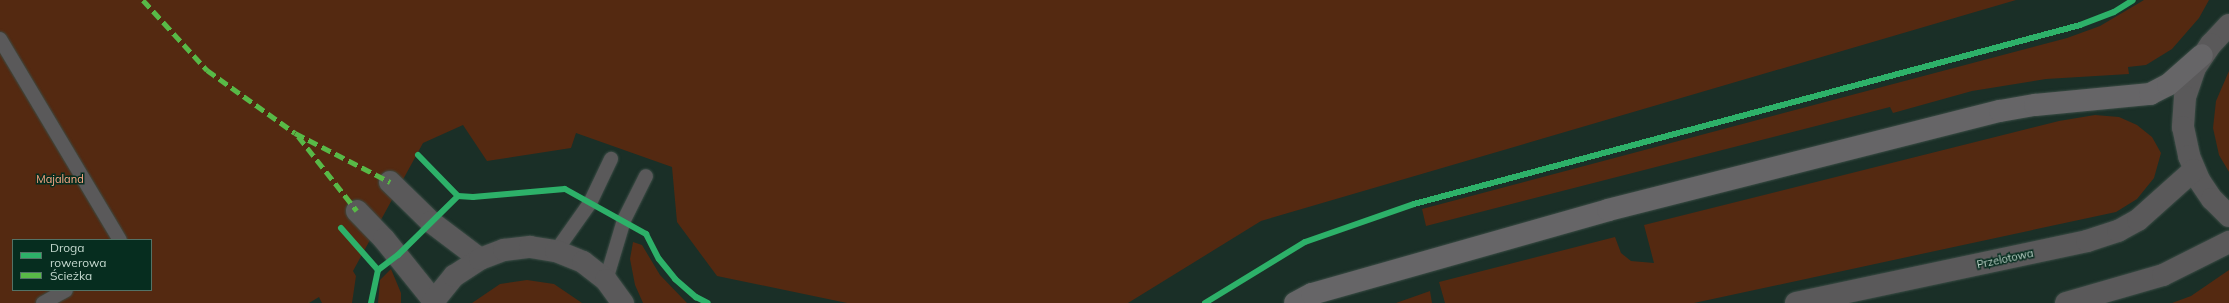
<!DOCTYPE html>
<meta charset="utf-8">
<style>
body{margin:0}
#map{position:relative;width:2229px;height:303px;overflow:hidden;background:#1a2f27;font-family:Mulish,sans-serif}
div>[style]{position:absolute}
.green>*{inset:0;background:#542911}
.roads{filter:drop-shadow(0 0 1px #3b4c45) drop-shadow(0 0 1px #3b4c45)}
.service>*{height:14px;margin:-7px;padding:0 7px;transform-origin:7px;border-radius:7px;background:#5a595a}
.minor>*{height:22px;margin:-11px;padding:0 11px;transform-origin:11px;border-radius:11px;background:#5a595a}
.tertiary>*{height:22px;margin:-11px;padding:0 11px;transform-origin:11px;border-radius:11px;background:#5a595a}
.motorway>*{height:22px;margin:-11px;padding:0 11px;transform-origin:11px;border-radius:11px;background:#666567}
.quiet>*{height:5px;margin-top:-2.5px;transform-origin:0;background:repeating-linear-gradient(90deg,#58b947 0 10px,transparent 0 15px)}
.cycleway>*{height:6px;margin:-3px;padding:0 3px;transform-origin:3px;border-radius:3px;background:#2db169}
span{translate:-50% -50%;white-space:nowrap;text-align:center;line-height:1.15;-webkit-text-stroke:3px #062d1f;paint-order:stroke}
.park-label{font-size:11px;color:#ffaa86}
.street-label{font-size:11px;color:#c6dad0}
.legend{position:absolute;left:12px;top:239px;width:140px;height:52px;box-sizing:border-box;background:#062d1f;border:1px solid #537266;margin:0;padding:5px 7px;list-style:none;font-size:12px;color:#c6dad0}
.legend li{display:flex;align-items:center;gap:8px;height:20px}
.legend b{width:20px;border:1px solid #537266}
</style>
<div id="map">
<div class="green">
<div style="clip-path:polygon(evenodd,0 0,2016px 0,1261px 221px,1128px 303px,847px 303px,717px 276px,677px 222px,672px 167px,576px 133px,571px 148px,487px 161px,463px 125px,423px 143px,353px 271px,356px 276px,352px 303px,322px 303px,319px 297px,309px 303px,0 303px,0 0,13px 240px,151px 240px,151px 290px,13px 290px,13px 240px)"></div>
<div style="clip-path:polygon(2144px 0,2209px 0,2199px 18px,2172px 49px,2146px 65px,2128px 67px,2129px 74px,2046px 79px,1972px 91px,1893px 113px,1890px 107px,1426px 226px,1422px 209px,2067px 38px,2100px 26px)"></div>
<div style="clip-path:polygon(2229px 71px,2229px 172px,2219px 155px,2213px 128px,2216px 101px)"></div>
<div style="clip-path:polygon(2095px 115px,2119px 117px,2137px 125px,2152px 137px,2161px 153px,2154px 178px,2137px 199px,2116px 212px,1694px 303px,1445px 303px,1439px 282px,1615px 237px,1621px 253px,1631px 261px,1654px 263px,1644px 225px,2059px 121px)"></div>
<div style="clip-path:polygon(633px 242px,642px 245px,660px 275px,687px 303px,643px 303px,635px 285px,630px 259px)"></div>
<div style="clip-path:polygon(391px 269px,401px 293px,401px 303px,378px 303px,380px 280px)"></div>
<div style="clip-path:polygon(2229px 270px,2229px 303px,2172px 303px,2191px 296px)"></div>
<div style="clip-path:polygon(527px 280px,554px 284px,582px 303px,472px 303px,500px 284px)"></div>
<div style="clip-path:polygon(1430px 291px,1432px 303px,1396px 303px)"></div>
</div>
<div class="roads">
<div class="service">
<div style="left:0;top:39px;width:234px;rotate:59.2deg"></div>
<div style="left:556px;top:251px;width:59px;rotate:-54.7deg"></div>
<div style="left:590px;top:203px;width:49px;rotate:-64.5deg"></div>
<div style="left:606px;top:280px;width:63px;rotate:-73.3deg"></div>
<div style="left:624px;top:220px;width:49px;rotate:-63.4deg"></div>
<div style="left:43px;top:303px;width:26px;rotate:-29deg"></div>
</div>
<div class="minor">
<div style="left:390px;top:182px;width:57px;rotate:44.3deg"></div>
<div style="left:431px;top:222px;width:61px;rotate:37.1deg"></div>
<div style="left:357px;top:211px;width:39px;rotate:46deg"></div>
<div style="left:384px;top:239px;width:78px;rotate:51.2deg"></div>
</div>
<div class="tertiary">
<div style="left:2229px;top:25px;width:26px;rotate:133deg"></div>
<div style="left:2211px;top:44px;width:29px;rotate:124deg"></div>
<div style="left:2195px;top:68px;width:31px;rotate:109deg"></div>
<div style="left:2185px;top:97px;width:30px;rotate:94deg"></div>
<div style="left:2183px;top:127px;width:30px;rotate:78deg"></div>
<div style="left:2189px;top:156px;width:26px;rotate:67deg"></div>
<div style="left:2199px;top:180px;width:23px;rotate:56deg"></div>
<div style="left:2212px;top:199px;width:24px;rotate:45deg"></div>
<div style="left:432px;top:303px;width:35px;rotate:-51deg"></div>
<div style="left:454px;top:276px;width:31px;rotate:-33deg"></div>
<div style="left:480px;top:259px;width:26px;rotate:-21deg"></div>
<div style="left:504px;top:250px;width:26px;rotate:-7deg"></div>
<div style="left:530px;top:247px;width:26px;rotate:9deg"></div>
<div style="left:556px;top:251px;width:29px;rotate:22deg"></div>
<div style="left:583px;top:262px;width:29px;rotate:38deg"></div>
<div style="left:606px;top:280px;width:29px;rotate:54deg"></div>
<div style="left:1796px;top:303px;width:298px;rotate:-12deg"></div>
<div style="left:2087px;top:241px;width:33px;rotate:-18deg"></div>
<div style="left:2118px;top:231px;width:23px;rotate:-29deg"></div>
<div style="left:2138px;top:220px;width:75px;rotate:-41.8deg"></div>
<div style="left:2066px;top:303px;width:101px;rotate:-16.1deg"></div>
<div style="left:2163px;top:275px;width:74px;rotate:-26.6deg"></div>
</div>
<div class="motorway">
<div style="left:1295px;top:303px;width:19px;rotate:-28deg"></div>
<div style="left:1312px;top:294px;width:308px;rotate:-15.8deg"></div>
<div style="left:1608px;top:210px;width:404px;rotate:-14.2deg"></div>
<div style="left:2000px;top:111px;width:36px;rotate:-10deg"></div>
<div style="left:2035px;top:105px;width:116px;rotate:-5.5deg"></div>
<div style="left:2150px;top:94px;width:20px;rotate:-27deg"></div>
<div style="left:2168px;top:85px;width:45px;rotate:-41.4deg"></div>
</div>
</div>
<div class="quiet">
<div style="left:143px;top:0;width:95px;rotate:47.6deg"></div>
<div style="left:207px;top:70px;width:108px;rotate:35.6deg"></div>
<div style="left:295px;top:133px;width:107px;rotate:27.3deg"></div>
<div style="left:298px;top:136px;width:95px;rotate:51.8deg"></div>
</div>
<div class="cycleway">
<div style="left:418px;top:155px;width:57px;rotate:45.7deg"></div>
<div style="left:341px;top:228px;width:56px;rotate:48.6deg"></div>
<div style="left:371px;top:303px;width:34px;rotate:-78deg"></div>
<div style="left:378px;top:270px;width:25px;rotate:-37deg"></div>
<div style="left:398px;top:255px;width:84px;rotate:-44.5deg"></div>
<div style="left:458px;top:196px;width:15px;rotate:4deg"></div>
<div style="left:473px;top:197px;width:92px;rotate:-5deg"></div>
<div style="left:565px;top:189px;width:93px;rotate:29.1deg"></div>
<div style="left:646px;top:234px;width:28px;rotate:63deg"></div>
<div style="left:659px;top:259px;width:26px;rotate:51deg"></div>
<div style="left:675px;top:279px;width:28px;rotate:41deg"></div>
<div style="left:696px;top:297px;width:13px;rotate:27deg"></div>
<div style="left:1205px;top:303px;width:117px;rotate:-31.4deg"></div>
<div style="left:1305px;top:242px;width:115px;rotate:-19.2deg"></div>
<div style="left:1414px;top:204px;width:690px;rotate:-15.04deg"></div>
<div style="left:2080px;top:25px;width:36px;rotate:-21deg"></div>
<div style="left:2114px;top:12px;width:22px;rotate:-32deg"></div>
</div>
<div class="park-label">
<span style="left:60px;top:179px">Majaland</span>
</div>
<div class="street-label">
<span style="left:2005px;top:259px;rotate:-12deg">Przelotowa</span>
</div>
<ul class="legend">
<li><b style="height:5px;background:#2db169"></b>Droga rowerowa</li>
<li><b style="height:5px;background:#58b947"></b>Ścieżka</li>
</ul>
</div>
